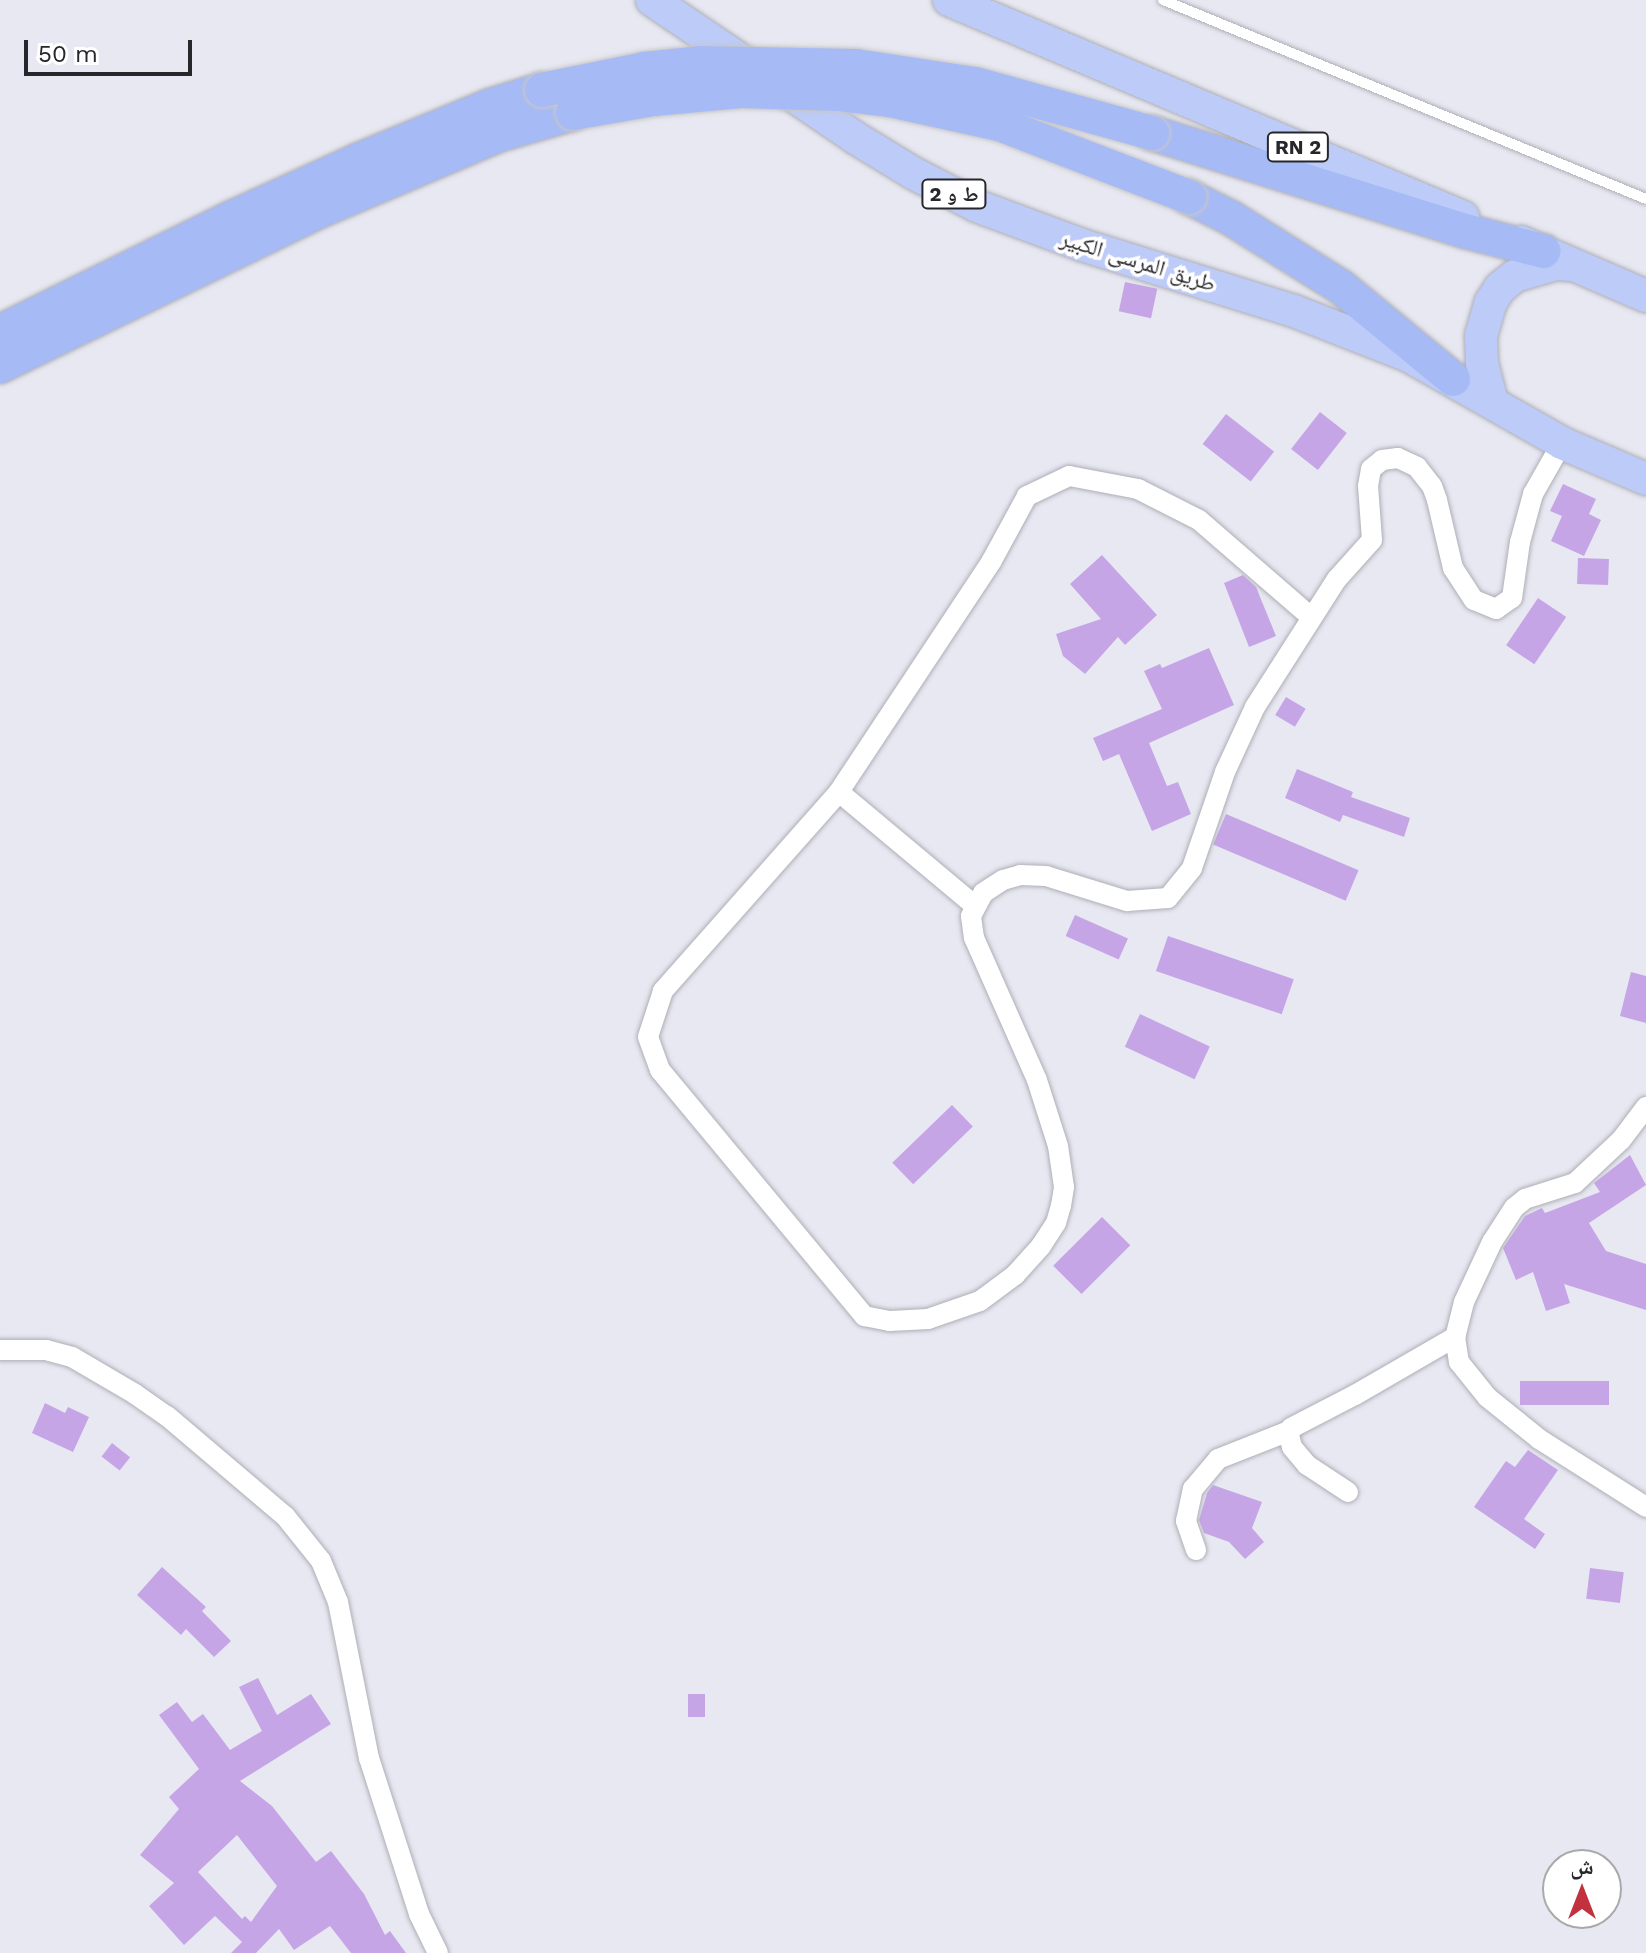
<!DOCTYPE html>
<meta charset="utf-8">
<style>
body{margin:0}
#map{position:relative;width:1646px;height:1953px;overflow:hidden;background:#e8e8f2;font-family:"Work Sans","Noto Naskh Arabic",sans-serif}
div>[style]{position:absolute}
.building>*{inset:0;background:#c6a5e7;transform-origin:0 0}
.roads{filter:drop-shadow(0 0 2px #aeaeb7) drop-shadow(0 0 2px #aeaeb7)}
.service>*{height:10px;margin:-5px;padding:0 5px;transform-origin:5px;border-radius:5px;background:#fff}
.minor>*{height:20px;margin:-10px;padding:0 10px;transform-origin:10px;border-radius:10px;background:#fff}
.primary>*{height:32px;margin:-16px;padding:0 16px;transform-origin:16px;border-radius:16px;background:#bccbf8}
.trunk>*{height:34px;margin:-17px;padding:0 17px;transform-origin:17px;border-radius:17px;background:#a6baf6}
.bridges{filter:drop-shadow(0 0 2px #c7c7c8) drop-shadow(0 0 2px #c7c7c8)}
.trunk-bridge>*{height:34px;margin:-17px;padding:0 17px;transform-origin:17px;border-radius:17px;background:#a6baf6}
span{translate:-50% -50%;white-space:nowrap;text-align:center;line-height:1.15;-webkit-text-stroke:7px #fff;paint-order:stroke}
.shield-label span{padding:2px 6px;background:#fff;border:2px solid;border-radius:6px;-webkit-text-stroke-width:0}
.shield-label{font-size:20px;color:#27272b;font-weight:700}
.street-label{font-size:22px;color:#27272b}
.north{position:absolute;left:1542px;top:1849px;width:80px;height:80px;box-sizing:border-box;background:#fff;border:2px solid #a9a9aa;border-radius:50%;rotate:0deg;font-size:22px;font-weight:700;line-height:32px;text-align:center;color:#27272b}
.north::after{content:'';display:block;margin:auto;width:28px;height:36px;background:#c2323e;clip-path:polygon(50% 0,100% 100%,50% 72%,0 100%)}
.scale{position:absolute;left:24px;top:40px;width:168px;height:36px;box-sizing:border-box;border:4px solid #27272b;border-top:0;padding-left:10px;font-size:24px;line-height:28px;white-space:nowrap;color:#27272b;-webkit-text-stroke:6px #fff;paint-order:stroke}
</style>
<div id="map">
<div class="building">
<div style="left:1125px;top:282px;width:33px;height:30px;rotate:12deg"></div>
<div style="left:1320px;top:412px;width:34px;height:47px;rotate:38deg"></div>
<div style="left:1226px;top:414px;width:61px;height:38px;rotate:38deg"></div>
<div style="clip-path:polygon(1563px 484px,1596px 499px,1589px 514px,1601px 520px,1584px 556px,1551px 541px,1562px 516px,1550px 511px)"></div>
<div style="clip-path:polygon(1102px 555px,1157px 615px,1125px 645px,1118px 637px,1085px 674px,1063px 656px,1056px 634px,1101px 619px,1070px 584px)"></div>
<div style="left:1578px;top:558px;width:31px;height:26px;rotate:2deg"></div>
<div style="clip-path:polygon(1243px 575px,1256px 587px,1276px 636px,1249px 647px,1224px 583px)"></div>
<div style="left:1538px;top:598px;width:34px;height:57px;rotate:34deg"></div>
<div style="clip-path:polygon(1209px 648px,1234px 705px,1149px 743px,1167px 786px,1178px 782px,1191px 814px,1152px 831px,1119px 754px,1103px 761px,1093px 738px,1162px 709px,1144px 671px,1160px 664px,1162px 668px)"></div>
<div style="left:1286px;top:697px;width:23px;height:21px;rotate:31deg"></div>
<div style="clip-path:polygon(1297px 769px,1353px 792px,1351px 797px,1410px 818px,1404px 837px,1343px 815px,1340px 822px,1285px 798px)"></div>
<div style="left:1226px;top:814px;width:144px;height:33px;rotate:23deg"></div>
<div style="left:1075px;top:915px;width:58px;height:23px;rotate:24deg"></div>
<div style="left:1168px;top:936px;width:133px;height:37px;rotate:19deg"></div>
<div style="clip-path:polygon(1631px 972px,1646px 976px,1646px 1023px,1620px 1016px)"></div>
<div style="left:1140px;top:1014px;width:77px;height:36px;rotate:25deg"></div>
<div style="left:952px;top:1105px;width:30px;height:83px;rotate:46deg"></div>
<div style="clip-path:polygon(1630px 1155px,1646px 1185px,1589px 1223px,1606px 1251px,1646px 1264px,1646px 1310px,1564px 1284px,1570px 1303px,1546px 1311px,1533px 1272px,1516px 1280px,1503px 1248px,1525px 1216px,1542px 1208px,1545px 1213px,1600px 1192px,1594px 1183px)"></div>
<div style="left:1102px;top:1217px;width:40px;height:69px;rotate:45deg"></div>
<div style="left:1609px;top:1381px;width:24px;height:89px;rotate:90deg"></div>
<div style="clip-path:polygon(45px 1403px,65px 1413px,68px 1407px,89px 1417px,73px 1452px,32px 1433px)"></div>
<div style="left:112px;top:1443px;width:23px;height:17px;rotate:38deg"></div>
<div style="clip-path:polygon(1528px 1450px,1558px 1470px,1524px 1519px,1545px 1534px,1535px 1549px,1474px 1507px,1506px 1461px,1515px 1467px)"></div>
<div style="clip-path:polygon(1213px 1485px,1262px 1502px,1252px 1528px,1264px 1542px,1245px 1559px,1229px 1542px,1204px 1533px,1199px 1520px,1207px 1493px)"></div>
<div style="clip-path:polygon(162px 1567px,206px 1607px,202px 1611px,231px 1641px,214px 1657px,186px 1629px,181px 1635px,137px 1595px)"></div>
<div style="left:1590px;top:1568px;width:34px;height:31px;rotate:7deg"></div>
<div style="clip-path:polygon(evenodd,258px 1678px,277px 1715px,311px 1694px,331px 1724px,240px 1781px,272px 1806px,316px 1862px,331px 1851px,364px 1894px,385px 1935px,390px 1931px,406px 1953px,351px 1953px,330px 1926px,294px 1950px,279px 1929px,256px 1953px,231px 1953px,242px 1942px,215px 1916px,184px 1945px,149px 1906px,174px 1883px,140px 1855px,179px 1809px,169px 1797px,199px 1769px,159px 1715px,177px 1702px,192px 1722px,203px 1714px,230px 1750px,262px 1731px,239px 1687px,258px 1678px,237px 1835px,277px 1886px,251px 1922px,245px 1916px,242px 1919px,198px 1872px,237px 1835px)"></div>
<div style="left:688px;top:1694px;width:17px;height:23px"></div>
</div>
<div class="roads">
<div class="service">
<div style="left:1163px;top:0;width:522px;rotate:22.39deg"></div>
</div>
<div class="minor">
<div style="left:1311px;top:617px;width:148px;rotate:-139.1deg"></div>
<div style="left:1199px;top:520px;width:68px;rotate:-153.1deg"></div>
<div style="left:1138px;top:489px;width:70px;rotate:-169.3deg"></div>
<div style="left:1069px;top:476px;width:47px;rotate:154.5deg"></div>
<div style="left:1027px;top:496px;width:75px;rotate:118.6deg"></div>
<div style="left:991px;top:562px;width:276px;rotate:123.5deg"></div>
<div style="left:839px;top:792px;width:266px;rotate:131.5deg"></div>
<div style="left:663px;top:991px;width:48px;rotate:108.1deg"></div>
<div style="left:648px;top:1037px;width:35px;rotate:70deg"></div>
<div style="left:660px;top:1070px;width:320px;rotate:50.3deg"></div>
<div style="left:864px;top:1316px;width:26px;rotate:11deg"></div>
<div style="left:890px;top:1321px;width:38px;rotate:-3deg"></div>
<div style="left:928px;top:1319px;width:55px;rotate:-19.1deg"></div>
<div style="left:980px;top:1301px;width:44px;rotate:-36.6deg"></div>
<div style="left:1015px;top:1275px;width:39px;rotate:-48deg"></div>
<div style="left:1041px;top:1246px;width:27px;rotate:-57deg"></div>
<div style="left:1056px;top:1223px;width:18px;rotate:-74deg"></div>
<div style="left:1061px;top:1206px;width:19px;rotate:-81deg"></div>
<div style="left:1064px;top:1187px;width:41px;rotate:-98.3deg"></div>
<div style="left:1058px;top:1146px;width:69px;rotate:-107.7deg"></div>
<div style="left:1037px;top:1080px;width:155px;rotate:-113.9deg"></div>
<div style="left:974px;top:938px;width:22px;rotate:-98deg"></div>
<div style="left:971px;top:916px;width:26px;rotate:-62deg"></div>
<div style="left:983px;top:893px;width:24px;rotate:-33deg"></div>
<div style="left:1003px;top:880px;width:18px;rotate:-16deg"></div>
<div style="left:1020px;top:875px;width:26px;rotate:2deg"></div>
<div style="left:1046px;top:876px;width:85px;rotate:17.2deg"></div>
<div style="left:1127px;top:901px;width:41px;rotate:-4.2deg"></div>
<div style="left:1168px;top:898px;width:38px;rotate:-51deg"></div>
<div style="left:1192px;top:868px;width:102px;rotate:-71deg"></div>
<div style="left:1225px;top:772px;width:72px;rotate:-65.2deg"></div>
<div style="left:1255px;top:707px;width:152px;rotate:-57.4deg"></div>
<div style="left:1337px;top:579px;width:52px;rotate:-48.1deg"></div>
<div style="left:1372px;top:540px;width:54px;rotate:-94.2deg"></div>
<div style="left:1368px;top:486px;width:17px;rotate:-80deg"></div>
<div style="left:1371px;top:469px;width:14px;rotate:-39deg"></div>
<div style="left:1382px;top:460px;width:16px;rotate:-7deg"></div>
<div style="left:1398px;top:458px;width:21px;rotate:25deg"></div>
<div style="left:1417px;top:467px;width:24px;rotate:52deg"></div>
<div style="left:1432px;top:486px;width:15px;rotate:70deg"></div>
<div style="left:1437px;top:500px;width:70px;rotate:76.8deg"></div>
<div style="left:1453px;top:568px;width:38px;rotate:57deg"></div>
<div style="left:1474px;top:600px;width:24px;rotate:22deg"></div>
<div style="left:1496px;top:609px;width:19px;rotate:-35deg"></div>
<div style="left:1512px;top:598px;width:57px;rotate:-81.9deg"></div>
<div style="left:1520px;top:542px;width:50px;rotate:-74.8deg"></div>
<div style="left:1533px;top:494px;width:59px;rotate:-60.4deg"></div>
<div style="left:839px;top:792px;width:176px;rotate:39.9deg"></div>
<div style="left:1646px;top:1107px;width:41px;rotate:127.1deg"></div>
<div style="left:1621px;top:1140px;width:63px;rotate:136.9deg"></div>
<div style="left:1575px;top:1183px;width:52px;rotate:162.3deg"></div>
<div style="left:1525px;top:1199px;width:14px;rotate:141deg"></div>
<div style="left:1514px;top:1208px;width:40px;rotate:122.9deg"></div>
<div style="left:1492px;top:1242px;width:66px;rotate:115deg"></div>
<div style="left:1464px;top:1302px;width:36px;rotate:104deg"></div>
<div style="left:1455px;top:1337px;width:25px;rotate:81deg"></div>
<div style="left:1459px;top:1362px;width:45px;rotate:51.3deg"></div>
<div style="left:1487px;top:1397px;width:67px;rotate:38.9deg"></div>
<div style="left:1539px;top:1439px;width:127px;rotate:32.4deg"></div>
<div style="left:0;top:1350px;width:46px"></div>
<div style="left:46px;top:1350px;width:27px;rotate:15deg"></div>
<div style="left:72px;top:1357px;width:73px;rotate:30.4deg"></div>
<div style="left:135px;top:1394px;width:39px;rotate:35deg"></div>
<div style="left:167px;top:1416px;width:155px;rotate:40.3deg"></div>
<div style="left:285px;top:1516px;width:58px;rotate:51.3deg"></div>
<div style="left:321px;top:1561px;width:44px;rotate:67.5deg"></div>
<div style="left:338px;top:1602px;width:159px;rotate:78.8deg"></div>
<div style="left:369px;top:1758px;width:164px;rotate:72.2deg"></div>
<div style="left:419px;top:1914px;width:43px;rotate:64deg"></div>
<div style="left:1348px;top:1492px;width:49px;rotate:-146.6deg"></div>
<div style="left:1307px;top:1465px;width:23px;rotate:-130deg"></div>
<div style="left:1292px;top:1447px;width:12px;rotate:-104deg"></div>
<div style="left:1289px;top:1435px;width:7px;rotate:-74deg"></div>
<div style="left:1291px;top:1428px;width:72px;rotate:-27.3deg"></div>
<div style="left:1355px;top:1395px;width:116px;rotate:-30.1deg"></div>
<div style="left:1196px;top:1550px;width:31px;rotate:-109deg"></div>
<div style="left:1186px;top:1521px;width:33px;rotate:-78deg"></div>
<div style="left:1193px;top:1489px;width:39px;rotate:-50deg"></div>
<div style="left:1218px;top:1459px;width:76px;rotate:-21.5deg"></div>
</div>
<div class="primary">
<div style="left:652px;top:0;width:244px;rotate:34.1deg"></div>
<div style="left:854px;top:137px;width:69px;rotate:31.4deg"></div>
<div style="left:913px;top:173px;width:72px;rotate:27.3deg"></div>
<div style="left:977px;top:206px;width:112px;rotate:20.4deg"></div>
<div style="left:1082px;top:245px;width:222px;rotate:17.3deg"></div>
<div style="left:1294px;top:311px;width:123px;rotate:21.4deg"></div>
<div style="left:1409px;top:356px;width:176px;rotate:29.6deg"></div>
<div style="left:1562px;top:443px;width:91px;rotate:23.2deg"></div>
<div style="left:949px;top:0;width:558px;rotate:22.89deg"></div>
<div style="left:1521px;top:242px;width:136px;rotate:23.4deg"></div>
<div style="left:1492px;top:402px;width:40px;rotate:-104.4deg"></div>
<div style="left:1482px;top:363px;width:27px;rotate:-92deg"></div>
<div style="left:1481px;top:336px;width:35px;rotate:-74deg"></div>
<div style="left:1491px;top:302px;width:17px;rotate:-57deg"></div>
<div style="left:1500px;top:288px;width:19px;rotate:-39deg"></div>
<div style="left:1515px;top:276px;width:43px;rotate:-16.3deg"></div>
<div style="left:1556px;top:264px;width:16px;rotate:4deg"></div>
</div>
<div class="trunk">
<div style="left:1152px;top:133px;width:328px;rotate:17.4deg"></div>
<div style="left:1465px;top:231px;width:81px;rotate:14.4deg"></div>
<div style="left:1189px;top:197px;width:47px;rotate:26.6deg"></div>
<div style="left:1231px;top:218px;width:130px;rotate:32.1deg"></div>
<div style="left:1341px;top:287px;width:145px;rotate:39.4deg"></div>
<div style="left:0;top:332px;width:258px;rotate:-26.2deg"></div>
<div style="left:232px;top:218px;width:137px;rotate:-24.5deg"></div>
<div style="left:357px;top:161px;width:144px;rotate:-22.5deg"></div>
<div style="left:490px;top:106px;width:54px;rotate:-17.1deg"></div>
<div style="left:0;top:366px;width:357px;rotate:-25.9deg"></div>
<div style="left:321px;top:210px;width:192px;rotate:-23deg"></div>
<div style="left:498px;top:135px;width:78px;rotate:-16.3deg"></div>
</div>
</div>
<div class="bridges">
<div class="trunk-bridge">
<div style="left:542px;top:90px;width:104px;rotate:-11.6deg"></div>
<div style="left:644px;top:69px;width:56px;rotate:-6.1deg"></div>
<div style="left:700px;top:63px;width:156px;rotate:1.1deg"></div>
<div style="left:856px;top:66px;width:120px;rotate:8.6deg"></div>
<div style="left:975px;top:84px;width:184px;rotate:15.5deg"></div>
<div style="left:573px;top:113px;width:82px;rotate:-9.8deg"></div>
<div style="left:654px;top:99px;width:87px;rotate:-5.3deg"></div>
<div style="left:741px;top:91px;width:98px;rotate:1.8deg"></div>
<div style="left:839px;top:94px;width:50px;rotate:6.8deg"></div>
<div style="left:889px;top:100px;width:113px;rotate:12.3deg"></div>
<div style="left:999px;top:124px;width:204px;rotate:21deg"></div>
</div>
</div>
<div class="shield-label">
<span style="left:1298px;top:147px">RN 2</span>
<span style="left:954px;top:194px">ط و 2</span>
</div>
<div class="street-label">
<span style="left:1138px;top:261px;rotate:17deg">طريق المرسى الكبير</span>
</div>
<div class="north">ش</div>
<div class="scale">50 m</div>
</div>
